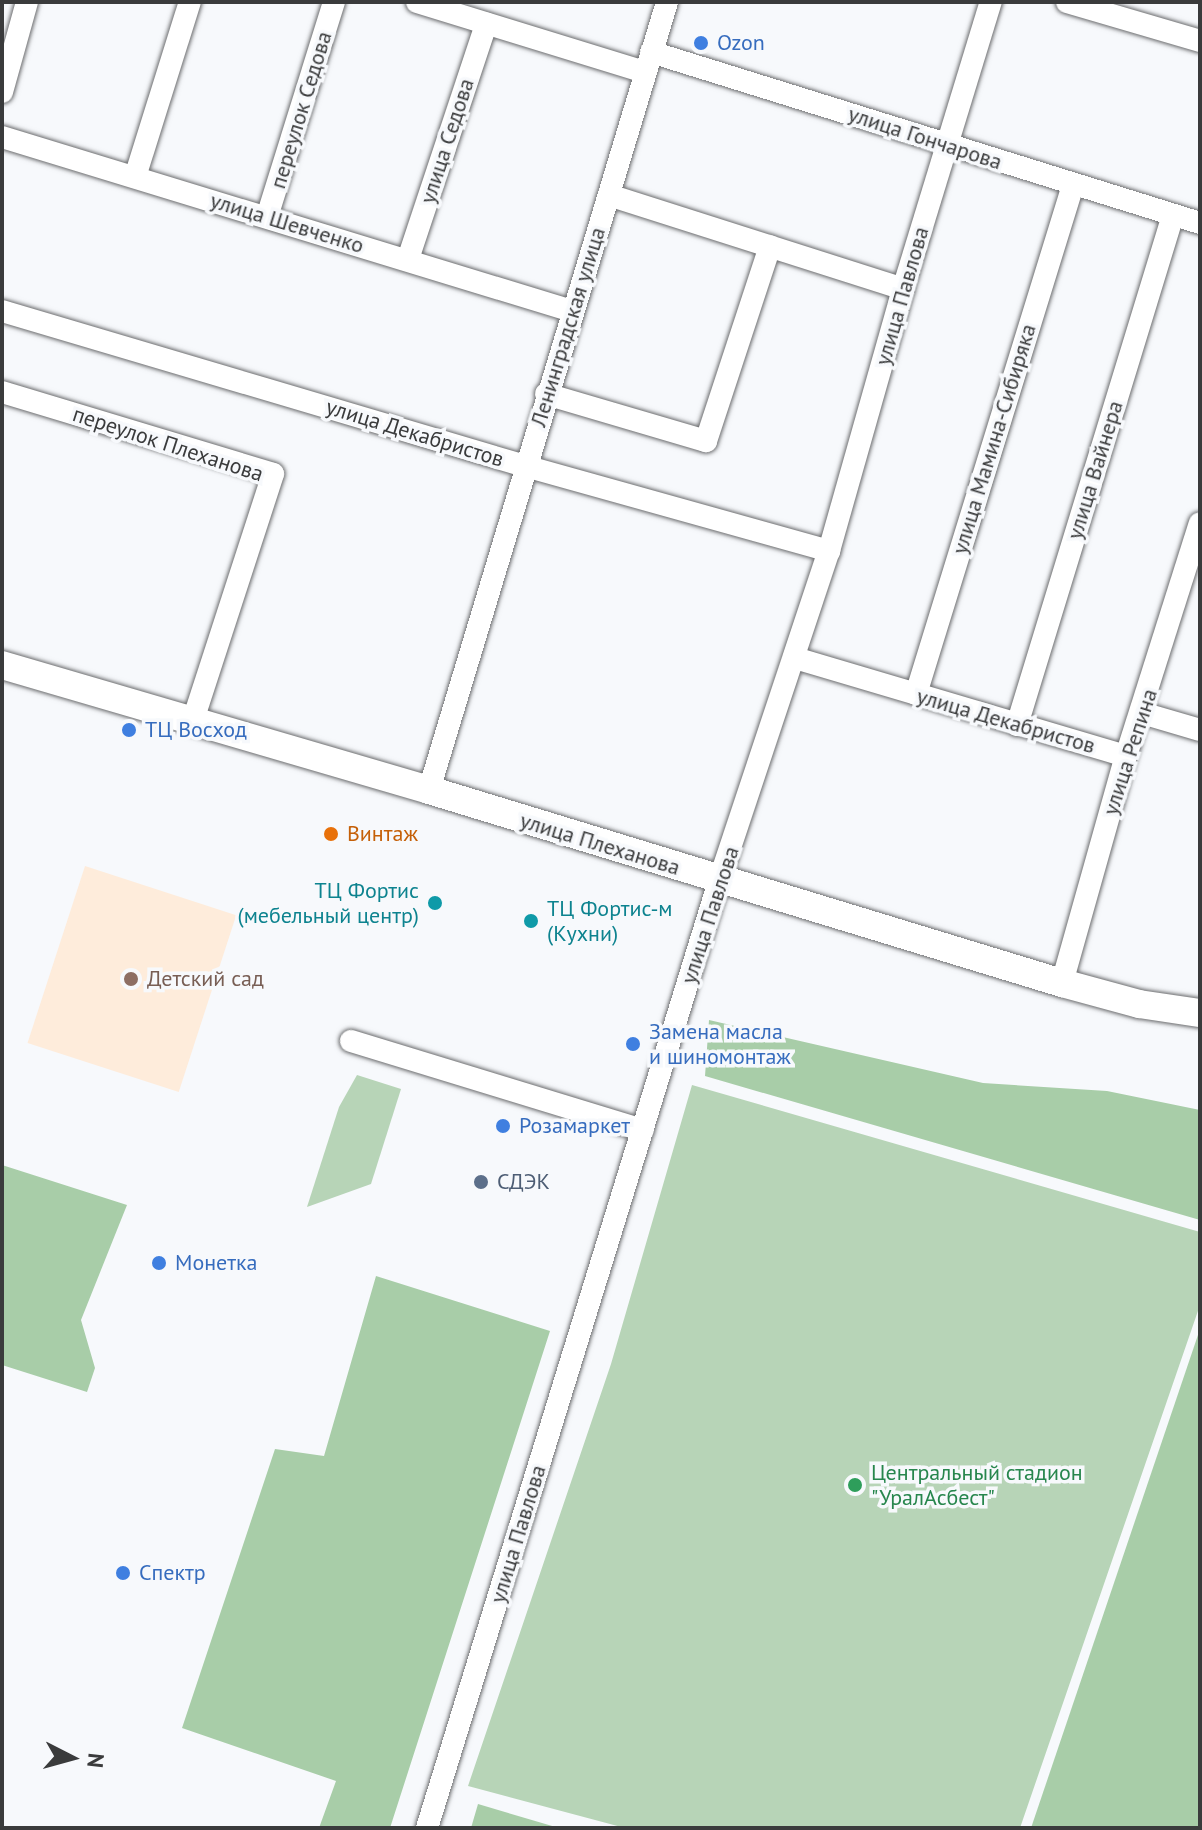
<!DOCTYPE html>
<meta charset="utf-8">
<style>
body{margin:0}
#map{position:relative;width:1202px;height:1830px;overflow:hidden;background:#f7f9fc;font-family:"PT Sans",sans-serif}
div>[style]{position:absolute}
.education>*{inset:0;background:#feecdb;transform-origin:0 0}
.green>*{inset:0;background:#b7d4b7}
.forest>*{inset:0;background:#a8cda8}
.roads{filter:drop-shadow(0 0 2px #6c6d6f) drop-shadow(0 0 2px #6c6d6f)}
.minor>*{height:22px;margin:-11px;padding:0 11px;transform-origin:11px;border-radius:11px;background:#fff}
.major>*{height:28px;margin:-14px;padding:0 14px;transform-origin:14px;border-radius:14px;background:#fff}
.dots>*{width:22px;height:22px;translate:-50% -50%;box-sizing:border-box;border:4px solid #f7f9fc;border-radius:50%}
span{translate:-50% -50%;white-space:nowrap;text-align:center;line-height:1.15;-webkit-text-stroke:7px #f7f9fc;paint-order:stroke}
.shop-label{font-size:22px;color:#366cbe}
.left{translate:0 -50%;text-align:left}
.street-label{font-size:22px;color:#3a3b3c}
.food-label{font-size:22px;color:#c56008}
.culture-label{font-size:22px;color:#0d838f}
.right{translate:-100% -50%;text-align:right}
.education-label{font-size:22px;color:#785e54}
.service-label{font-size:22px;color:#4e5e75}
.leisure-label{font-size:22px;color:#27864d}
.frame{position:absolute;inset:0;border:4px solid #3a3b3c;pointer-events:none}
.north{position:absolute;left:32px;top:1718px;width:80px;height:80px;-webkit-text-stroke:6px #f7f9fc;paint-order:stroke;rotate:96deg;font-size:22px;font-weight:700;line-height:32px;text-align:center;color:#3a3b3c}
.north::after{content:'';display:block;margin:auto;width:28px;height:36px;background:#3a3b3c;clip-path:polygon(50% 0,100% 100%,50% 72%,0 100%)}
</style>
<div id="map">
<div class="education">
<div style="left:85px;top:866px;width:159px;height:186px;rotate:18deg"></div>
</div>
<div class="green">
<div style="clip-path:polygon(357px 1075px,401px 1089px,371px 1184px,307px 1207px,339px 1107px)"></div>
<div style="clip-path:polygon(692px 1085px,1200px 1232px,1200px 1305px,1020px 1828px,625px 1828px,468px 1786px,611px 1364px)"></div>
</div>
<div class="forest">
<div style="clip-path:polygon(709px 1020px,983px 1083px,1107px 1091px,1200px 1110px,1200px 1220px,705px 1076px)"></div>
<div style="clip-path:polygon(2px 1165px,127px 1205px,81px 1320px,95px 1368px,87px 1392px,2px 1365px)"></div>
<div style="clip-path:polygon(376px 1276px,550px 1331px,390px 1828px,319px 1828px,336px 1781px,182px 1728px,275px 1449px,324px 1456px)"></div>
<div style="clip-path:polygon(1200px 1329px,1200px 1828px,1031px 1828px)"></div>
<div style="clip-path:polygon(478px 1804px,559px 1828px,471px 1828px)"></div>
</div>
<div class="roads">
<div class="minor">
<div style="left:417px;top:2px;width:239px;rotate:17.1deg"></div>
<div style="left:1067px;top:2px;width:139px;rotate:16.3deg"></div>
<div style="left:651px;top:52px;width:575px;rotate:17.3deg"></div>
<div style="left:2px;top:92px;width:93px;rotate:-74.5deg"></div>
<div style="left:2px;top:137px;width:596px;rotate:16.98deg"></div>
<div style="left:135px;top:177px;width:183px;rotate:-72.6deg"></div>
<div style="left:609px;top:195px;width:309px;rotate:17.7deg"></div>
<div style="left:267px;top:217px;width:225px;rotate:-72.7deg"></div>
<div style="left:408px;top:259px;width:248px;rotate:-71.6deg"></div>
<div style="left:2px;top:311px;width:545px;rotate:16.51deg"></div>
<div style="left:525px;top:466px;width:316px;rotate:15.6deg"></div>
<div style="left:2px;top:392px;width:283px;rotate:16.8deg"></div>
<div style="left:273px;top:474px;width:262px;rotate:108deg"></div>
<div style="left:546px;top:394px;width:167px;rotate:16.4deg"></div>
<div style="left:706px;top:441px;width:205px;rotate:-71.8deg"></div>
<div style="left:795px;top:658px;width:345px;rotate:16.5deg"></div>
<div style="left:916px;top:694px;width:533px;rotate:-72.86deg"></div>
<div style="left:1142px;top:713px;width:60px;rotate:16.3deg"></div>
<div style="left:1017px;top:725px;width:533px;rotate:-72.99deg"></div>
<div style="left:429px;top:790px;width:823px;rotate:-73.19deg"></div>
<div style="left:1062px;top:983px;width:236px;rotate:-74.3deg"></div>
<div style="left:1126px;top:756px;width:244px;rotate:-72.4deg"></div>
<div style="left:351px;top:1041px;width:305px;rotate:17deg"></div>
<div style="left:427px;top:1828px;width:991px;rotate:-72.86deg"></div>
<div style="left:719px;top:881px;width:348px;rotate:-71.6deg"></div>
<div style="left:829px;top:551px;width:272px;rotate:-74.2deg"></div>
<div style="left:903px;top:289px;width:300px;rotate:-73deg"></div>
</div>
<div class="major">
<div style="left:2px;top:665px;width:445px;rotate:16.3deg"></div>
<div style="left:429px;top:790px;width:662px;rotate:16.96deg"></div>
<div style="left:1062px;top:983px;width:80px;rotate:15.3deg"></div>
<div style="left:1139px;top:1004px;width:62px;rotate:8.4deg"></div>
</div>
</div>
<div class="dots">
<div style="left:701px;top:43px;background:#3f7fe0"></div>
<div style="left:129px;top:730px;background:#3f7fe0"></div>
<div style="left:331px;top:834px;background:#e8710a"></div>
<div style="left:435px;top:903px;background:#0f9aa8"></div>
<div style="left:531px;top:921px;background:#0f9aa8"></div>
<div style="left:131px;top:979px;background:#8d6e63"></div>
<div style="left:633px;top:1044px;background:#3f7fe0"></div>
<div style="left:503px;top:1126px;background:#3f7fe0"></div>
<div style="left:481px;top:1182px;background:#5c6f8a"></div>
<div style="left:159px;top:1263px;background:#3f7fe0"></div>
<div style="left:855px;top:1485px;background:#2e9e5b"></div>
<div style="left:123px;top:1573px;background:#3f7fe0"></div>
</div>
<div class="shop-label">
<span class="left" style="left:717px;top:43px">Ozon</span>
<span class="left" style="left:145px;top:730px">ТЦ Восход</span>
<span class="left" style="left:649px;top:1044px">Замена масла<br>и шиномонтаж</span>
<span class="left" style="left:519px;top:1126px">Розамаркет</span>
<span class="left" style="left:175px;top:1263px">Монетка</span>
<span class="left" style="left:139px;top:1573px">Спектр</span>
</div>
<div class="street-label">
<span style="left:301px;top:110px;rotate:-73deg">переулок Седова</span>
<span style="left:925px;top:138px;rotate:18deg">улица Гончарова</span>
<span style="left:447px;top:141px;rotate:-72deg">улица Седова</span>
<span style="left:287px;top:223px;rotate:17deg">улица Шевченко</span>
<span style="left:902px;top:296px;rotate:-74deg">улица Павлова</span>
<span style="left:568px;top:327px;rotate:-73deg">Ленинградская улица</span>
<span style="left:415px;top:433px;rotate:17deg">улица Декабристов</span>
<span style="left:994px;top:439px;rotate:-73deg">улица Мамина-Сибиряка</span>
<span style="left:168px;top:444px;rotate:18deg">переулок Плеханова</span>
<span style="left:1095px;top:470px;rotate:-73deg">улица Вайнера</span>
<span style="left:1006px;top:721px;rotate:16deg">улица Декабристов</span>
<span style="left:1130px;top:752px;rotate:-72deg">улица Репина</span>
<span style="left:600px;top:844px;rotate:17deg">улица Плеханова</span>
<span style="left:710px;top:915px;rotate:-72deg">улица Павлова</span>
<span style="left:518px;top:1534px;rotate:-73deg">улица Павлова</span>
</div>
<div class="food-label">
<span class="left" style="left:347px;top:834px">Винтаж</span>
</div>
<div class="culture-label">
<span class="right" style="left:419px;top:903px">ТЦ Фортис<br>(мебельный центр)</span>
<span class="left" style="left:547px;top:921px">ТЦ Фортис-м<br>(Кухни)</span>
</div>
<div class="education-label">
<span class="left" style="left:147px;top:979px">Детский сад</span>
</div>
<div class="service-label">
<span class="left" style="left:497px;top:1182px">СДЭК</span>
</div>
<div class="leisure-label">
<span class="left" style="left:871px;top:1485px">Центральный стадион<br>"УралАсбест"</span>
</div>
<div class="frame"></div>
<div class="north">N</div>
</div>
